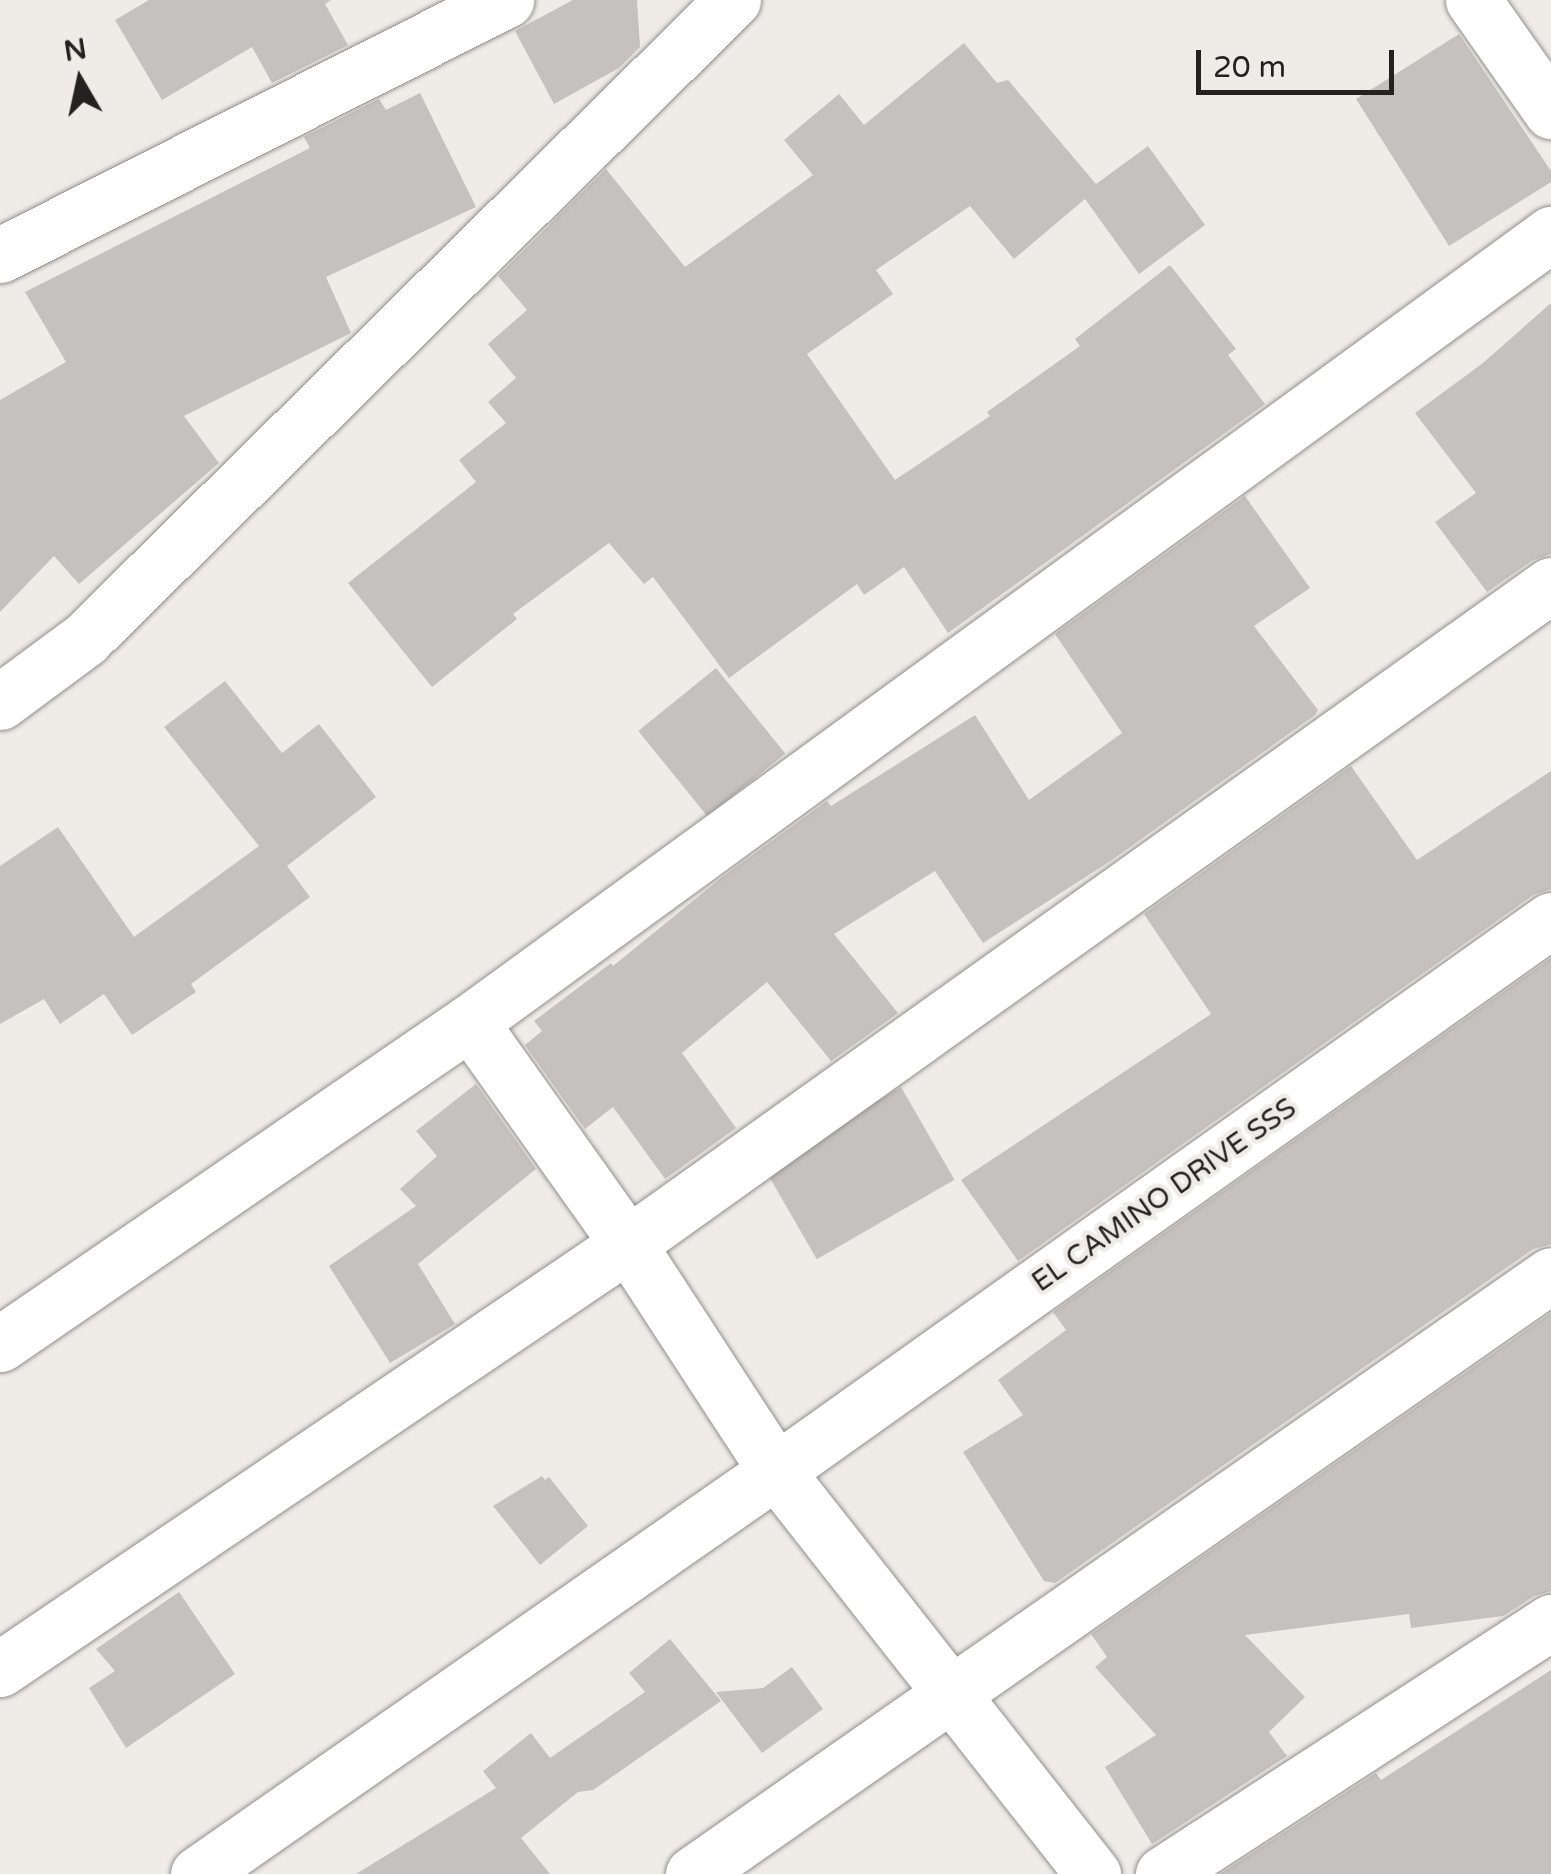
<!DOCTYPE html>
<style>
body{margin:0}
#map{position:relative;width:1551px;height:1874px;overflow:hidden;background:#efece8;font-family:"Varela Round",sans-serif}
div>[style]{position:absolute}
.building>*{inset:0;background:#c4c1be;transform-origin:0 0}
.roads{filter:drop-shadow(0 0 2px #928f8c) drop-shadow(0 0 2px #928f8c)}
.minor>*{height:55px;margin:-27.5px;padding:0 27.5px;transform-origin:27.5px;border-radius:27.5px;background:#fff}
span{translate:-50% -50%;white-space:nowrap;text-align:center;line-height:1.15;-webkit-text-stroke:9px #efece8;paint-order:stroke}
.street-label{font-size:28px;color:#232220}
.north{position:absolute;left:30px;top:30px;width:100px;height:100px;-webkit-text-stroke:8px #efece8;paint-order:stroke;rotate:351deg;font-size:28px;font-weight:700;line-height:40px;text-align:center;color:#232220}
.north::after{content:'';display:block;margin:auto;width:35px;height:45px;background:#232220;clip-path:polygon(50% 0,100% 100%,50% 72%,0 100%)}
.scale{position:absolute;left:1196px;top:50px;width:198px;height:45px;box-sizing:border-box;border:5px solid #232220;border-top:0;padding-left:12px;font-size:30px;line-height:35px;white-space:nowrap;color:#232220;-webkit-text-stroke:8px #efece8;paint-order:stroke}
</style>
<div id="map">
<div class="building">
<div style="clip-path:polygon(149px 0,331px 0,325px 4px,348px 45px,272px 83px,252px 47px,162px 100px,115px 20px)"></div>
<div style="clip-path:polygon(573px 0,637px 0,640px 47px,619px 68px,554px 104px,515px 31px)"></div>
<div style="clip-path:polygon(1459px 34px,1551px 171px,1551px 182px,1449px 246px,1356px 99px)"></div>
<div style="clip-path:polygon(964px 43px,997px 83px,1008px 80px,1096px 184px,1148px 146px,1205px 225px,1139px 274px,1085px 199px,1014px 259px,970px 206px,876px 270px,893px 294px,807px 354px,895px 480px,990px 416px,987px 412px,1080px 346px,1075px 339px,1170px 265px,1236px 349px,1228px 355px,1265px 404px,948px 633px,904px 567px,864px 595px,857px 584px,729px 678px,653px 577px,644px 584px,609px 543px,513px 614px,517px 619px,432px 687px,348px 583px,476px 482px,459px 460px,506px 423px,488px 402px,516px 378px,488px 344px,527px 310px,498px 276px,606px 169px,685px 267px,813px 175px,784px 140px,839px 94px,864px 125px)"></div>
<div style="clip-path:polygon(420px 93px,476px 207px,326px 277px,351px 333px,184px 416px,219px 463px,79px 584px,54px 556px,0 612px,0 400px,66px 362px,25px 292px,310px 148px,304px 137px,379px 99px,386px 110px)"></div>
<div style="clip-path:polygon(1551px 303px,1551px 554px,1533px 560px,1487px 592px,1435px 522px,1476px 493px,1415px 413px,1483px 363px)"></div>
<div style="clip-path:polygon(1245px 496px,1310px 588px,1254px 626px,1318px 710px,1315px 715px,1109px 862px,983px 943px,935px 871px,834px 934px,898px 1013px,831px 1061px,767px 982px,682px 1053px,736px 1128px,665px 1179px,613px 1107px,585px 1129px,525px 1045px,542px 1031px,534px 1021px,611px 963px,613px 966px,721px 878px,827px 801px,831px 806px,975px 715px,1029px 800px,1122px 733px,1055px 634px)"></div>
<div style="left:716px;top:668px;width:110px;height:100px;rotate:51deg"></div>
<div style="clip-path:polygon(225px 681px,282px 753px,319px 724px,376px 797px,287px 866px,310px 897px,191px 984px,196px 992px,132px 1035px,104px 994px,60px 1024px,44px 999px,0 1024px,0 866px,58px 827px,134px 937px,259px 846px,164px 727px)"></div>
<div style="clip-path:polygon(1351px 766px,1417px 860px,1551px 771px,1551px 889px,1533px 895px,1018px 1261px,961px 1180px,1211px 1014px,1144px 914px)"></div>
<div style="clip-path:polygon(1551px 958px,1551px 1244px,1533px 1249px,1055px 1583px,1044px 1581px,963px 1452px,1023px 1415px,998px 1380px,1066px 1330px,1053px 1312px)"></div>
<div style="clip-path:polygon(476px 1084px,536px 1169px,418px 1264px,455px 1324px,390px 1363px,329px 1266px,416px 1206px,400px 1189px,437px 1156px,416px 1131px)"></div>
<div style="left:901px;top:1087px;width:107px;height:159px;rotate:60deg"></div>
<div style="clip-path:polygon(1551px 1313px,1551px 1591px,1534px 1596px,1503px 1616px,1411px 1628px,1409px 1614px,1245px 1635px,1305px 1697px,1269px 1732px,1287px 1756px,1152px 1844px,1105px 1767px,1156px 1735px,1095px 1667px,1107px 1657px,1091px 1634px)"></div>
<div style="clip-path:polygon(542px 1476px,545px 1480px,549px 1477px,588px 1526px,540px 1565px,493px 1506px)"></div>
<div style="clip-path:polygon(179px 1592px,235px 1674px,126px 1748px,89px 1688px,115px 1671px,96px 1649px)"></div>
<div style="clip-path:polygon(670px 1639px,721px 1701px,593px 1790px,578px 1792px,521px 1838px,550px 1874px,356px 1874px,496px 1788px,483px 1771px,531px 1733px,550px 1758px,645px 1692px,629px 1673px)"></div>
<div style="clip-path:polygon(792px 1667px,823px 1709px,762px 1753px,716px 1692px,763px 1688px)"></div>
<div style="clip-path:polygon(1551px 1670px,1551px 1874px,1220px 1874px,1376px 1773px,1381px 1780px)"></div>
</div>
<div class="roads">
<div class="minor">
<div style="left:1473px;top:0;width:136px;rotate:54.9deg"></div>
<div style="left:0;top:255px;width:567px;rotate:-26.75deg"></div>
<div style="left:0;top:702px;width:106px;rotate:-36.5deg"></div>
<div style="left:85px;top:639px;width:910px;rotate:-44.6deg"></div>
<div style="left:470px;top:1022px;width:272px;rotate:54.6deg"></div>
<div style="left:628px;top:1244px;width:271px;rotate:56.9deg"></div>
<div style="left:776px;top:1471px;width:513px;rotate:51.81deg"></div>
<div style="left:0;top:1344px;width:570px;rotate:-34.42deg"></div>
<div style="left:470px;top:1022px;width:1338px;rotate:-36.09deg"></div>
<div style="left:0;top:1669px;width:758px;rotate:-34.09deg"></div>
<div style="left:628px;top:1244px;width:1134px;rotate:-35.53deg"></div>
<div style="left:198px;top:1874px;width:705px;rotate:-34.89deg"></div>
<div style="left:776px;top:1471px;width:951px;rotate:-35.41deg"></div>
<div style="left:693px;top:1874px;width:1046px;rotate:-34.92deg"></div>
<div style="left:1163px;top:1874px;width:463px;rotate:-33deg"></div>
</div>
</div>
<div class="street-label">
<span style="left:1164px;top:1195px;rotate:-35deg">EL CAMINO DRIVE SSS</span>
</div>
<div class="north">N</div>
<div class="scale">20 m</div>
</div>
